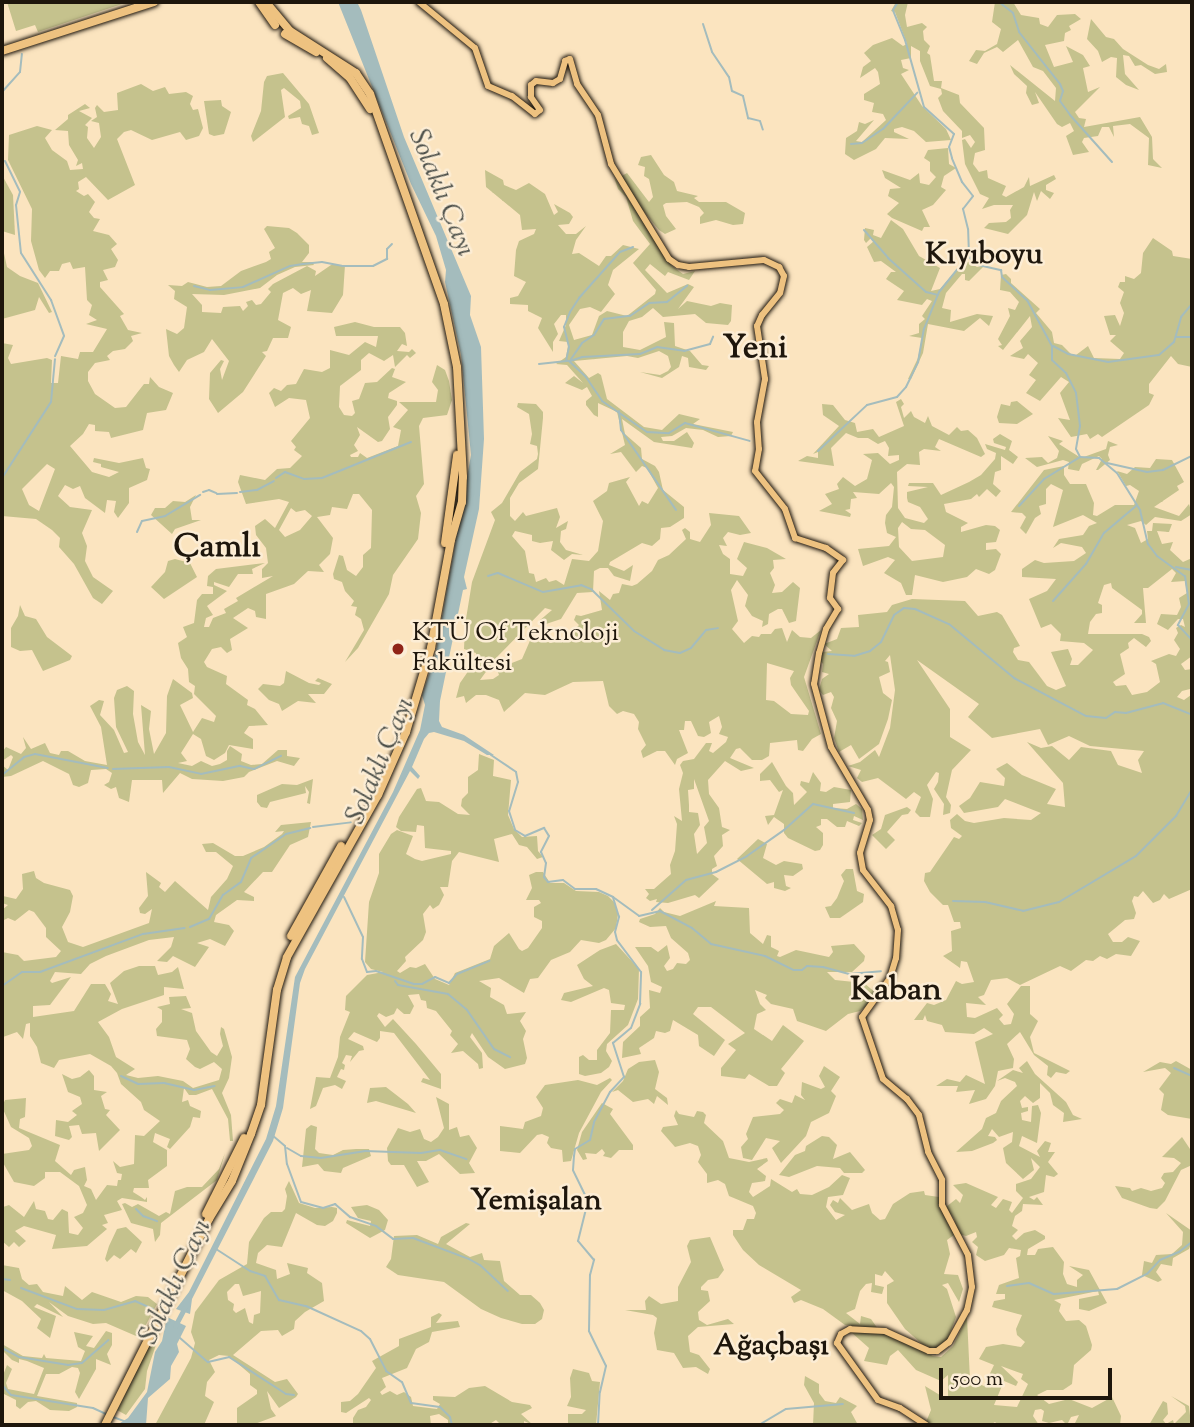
<!DOCTYPE html>
<meta charset="utf-8">
<style>
body{margin:0}
#map{position:relative;width:1194px;height:1427px;overflow:hidden;background:#fbe4bf;font-family:"Sorts Mill Goudy",serif}
div>[style]{position:absolute}
.green>*{inset:0;background:#c5c28d}
.water>*{inset:0;background:#a4bcbd}
.stream>*{height:2px;margin:-1px;padding:0 1px;transform-origin:1px;border-radius:1px;background:#a4bcbd}
.river>*{height:4.5px;margin:-2.25px;padding:0 2.25px;transform-origin:2.25px;border-radius:2.25px;background:#a4bcbd}
.roads{filter:drop-shadow(0 0 2px #1e160c) drop-shadow(0 0 2px #1e160c)}
.major>*{height:6px;margin:-3px;padding:0 3px;transform-origin:3px;border-radius:3px;background:#eec280}
.highway>*{height:8px;margin:-4px;padding:0 4px;transform-origin:4px;border-radius:4px;background:#eec280}
.dots>*{width:19px;height:19px;translate:-50% -50%;box-sizing:border-box;border:4px solid #fcedd5;border-radius:50%}
span{translate:-50% -50%;white-space:nowrap;text-align:center;line-height:1.15;-webkit-text-stroke:5px #fcedd5;paint-order:stroke}
.poi-label{font-size:26px;color:#1e160c}
.left{translate:0 -50%;text-align:left}
.water-label{font-size:28px;color:#4d504a;font-style:italic}
.quarter-label{font-size:30px;color:#1e160c;font-weight:700}
.district-label{font-size:33px;color:#1e160c;font-weight:700}
.frame{position:absolute;inset:0;border:4px solid #1e160c;pointer-events:none}
.scale{position:absolute;left:939px;top:1368px;width:173px;height:32px;box-sizing:border-box;border:4px solid #1e160c;border-top:0;padding-left:9px;font-size:21px;line-height:24px;white-space:nowrap;color:#1e160c;-webkit-text-stroke:5px #fcedd5;paint-order:stroke}
</style>
<div id="map">
<div class="green">
<div style="clip-path:polygon(7px 2px,128px 2px,38px 32px,35px 25px,16px 31px)"></div>
<div style="clip-path:polygon(896px 2px,908px 2px,905px 15px,907px 27px,922px 23px,927px 27px,923px 31px,924px 40px,930px 46px,927px 53px,930px 55px,934px 81px,942px 81px,941px 88px,959px 95px,960px 103px,984px 128px,985px 150px,975px 153px,973px 164px,979px 172px,987px 170px,988px 178px,1006px 186px,1002px 195px,1006px 197px,1024px 187px,1029px 177px,1030px 186px,1054px 175px,1056px 179px,1046px 185px,1046px 190px,1054px 193px,1050px 199px,1041px 191px,1037px 201px,1034px 192px,1027px 215px,1008px 234px,984px 228px,989px 223px,1006px 222px,1011px 218px,1010px 210px,1013px 205px,994px 205px,982px 209px,989px 198px,980px 194px,965px 164px,962px 140px,965px 139px,971px 148px,975px 142px,970px 135px,962px 138px,962px 131px,943px 111px,938px 98px,942px 94px,941px 89px,930px 86px,920px 61px,920px 51px,911px 46px,911px 58px,901px 60px,903px 68px,909px 70px,901px 74px,922px 106px,946px 129px,951px 140px,926px 142px,914px 131px,902px 127px,894px 129px,894px 132px,909px 139px,885px 138px,876px 149px,854px 160px,845px 154px,846px 138px,857px 131px,859px 122px,865px 124px,874px 120px,856px 141px,862px 142px,886px 120px,883px 114px,872px 112px,874px 103px,864px 100px,864px 94px,880px 84px,878px 72px,875px 68px,860px 78px,863px 67px,871px 61px,864px 53px,873px 45px,892px 38px,903px 46px,907px 44px,895px 12px,891px 11px)"></div>
<div style="clip-path:polygon(995px 2px,1013px 2px,1021px 15px,1039px 18px,1040px 24px,1048px 27px,1057px 15px,1075px 14px,1081px 19px,1069px 26px,1071px 30px,1065px 33px,1064px 41px,1045px 45px,1054px 67px,1073px 62px,1066px 46px,1083px 55px,1090px 66px,1083px 68px,1088px 92px,1100px 87px,1075px 112px,1079px 118px,1086px 119px,1084px 127px,1140px 117px,1152px 137px,1153px 159px,1162px 168px,1148px 165px,1149px 138px,1130px 124px,1113px 126px,1114px 137px,1109px 127px,1102px 127px,1098px 136px,1084px 138px,1082px 142px,1089px 152px,1073px 155px,1066px 136px,1074px 131px,1070px 123px,1062px 127px,1057px 124px,1035px 92px,1039px 103px,1032px 105px,1026px 93px,1027px 86px,1014px 74px,1010px 65px,1055px 101px,1056px 88px,1043px 71px,1033px 67px,1018px 40px,1003px 52px,997px 47px,984px 53px,977px 64px,969px 61px,976px 50px,985px 51px,997px 44px,1001px 29px,992px 22px)"></div>
<div style="clip-path:polygon(1091px 19px,1106px 37px,1114px 39px,1123px 49px,1148px 65px,1159px 69px,1166px 64px,1167px 72px,1155px 74px,1141px 65px,1135px 66px,1129px 56px,1123px 55px,1125px 74px,1139px 90px,1126px 85px,1116px 77px,1117px 58px,1111px 57px,1102px 62px,1098px 51px,1087px 39px)"></div>
<div style="clip-path:polygon(283px 73px,309px 104px,319px 133px,312px 135px,309px 126px,302px 124px,300px 117px,289px 119px,288px 116px,301px 108px,300px 101px,284px 88px,281px 90px,285px 117px,253px 142px,251px 136px,261px 111px,264px 82px,267px 76px)"></div>
<div style="clip-path:polygon(evenodd,141px 84px,153px 91px,165px 87px,169px 94px,186px 92px,193px 96px,190px 104px,193px 110px,198px 109px,203px 128px,199px 136px,186px 140px,180px 132px,152px 140px,131px 130px,124px 132px,117px 139px,135px 185px,108px 200px,86px 177px,78px 182px,79px 189px,76px 191px,84px 196px,88px 194px,95px 202px,89px 212px,94px 218px,100px 219px,93px 231px,109px 235px,117px 244px,111px 249px,118px 260px,115px 267px,103px 270px,108px 280px,100px 282px,100px 287px,124px 314px,120px 316px,128px 330px,142px 333px,131px 336px,133px 341px,125px 349px,113px 351px,107px 356px,110px 360px,95px 363px,88px 372px,88px 381px,95px 394px,115px 408px,126px 407px,144px 384px,149px 384px,150px 377px,159px 387px,173px 393px,166px 410px,147px 413px,143px 430px,111px 438px,109px 432px,95px 431px,95px 425px,89px 424px,83px 434px,70px 446px,92px 472px,109px 477px,119px 472px,101px 467px,101px 464px,93px 462px,94px 458px,119px 463px,143px 458px,146px 468px,150px 469px,147px 480px,129px 488px,129px 503px,118px 518px,114px 512px,116px 501px,107px 500px,105px 513px,85px 498px,80px 486px,73px 489px,65px 485px,58px 496px,70px 507px,92px 510px,82px 533px,87px 546px,85px 561px,93px 577px,113px 591px,102px 604px,93px 598px,74px 564px,59px 547px,60px 538px,52px 530px,36px 519px,2px 516px,2px 343px,13px 345px,8px 358px,11px 364px,47px 358px,52px 360px,51px 383px,58px 383px,61px 356px,78px 359px,80px 352px,93px 352px,107px 329px,86px 324px,97px 320px,89px 315px,92px 305px,87px 300px,85px 267px,73px 269px,70px 262px,62px 264px,59px 271px,50px 271px,45px 278px,39px 270px,31px 241px,32px 209px,8px 160px,9px 135px,37px 126px,52px 130px,45px 138px,52px 150px,67px 161px,70px 170px,83px 169px,82px 163px,76px 166px,78px 160px,69px 145px,68px 131px,55px 130px,68px 119px,68px 115px,85px 104px,90px 108px,79px 111px,92px 118px,85px 125px,88px 127px,87px 138px,94px 148px,101px 137px,99px 123px,91px 121px,97px 117px,95px 108px,97px 105px,104px 112px,118px 110px,117px 93px,141px 84px,47px 464px,55px 469px,39px 511px,29px 505px,22px 489px,47px 464px)"></div>
<div style="clip-path:polygon(221px 100px,222px 106px,231px 112px,224px 134px,214px 136px,209px 134px,204px 101px)"></div>
<div style="clip-path:polygon(948px 148px,949px 164px,956px 168px,944px 176px,941px 187px,946px 190px,933px 205px,922px 210px,930px 227px,924px 227px,922px 231px,892px 218px,887px 214px,899px 203px,888px 196px,890px 189px,901px 188px,885px 178px,882px 170px,910px 180px,919px 173px,920px 183px,929px 185px,936px 177px,930px 171px,930px 162px,924px 158px,928px 150px)"></div>
<div style="clip-path:polygon(651px 155px,664px 175px,674px 182px,677px 191px,698px 196px,694px 198px,699px 202px,726px 202px,745px 213px,743px 224px,733px 225px,716px 220px,700px 224px,700px 217px,704px 213px,699px 207px,687px 202px,666px 203px,663px 205px,666px 216px,676px 229px,665px 234px,659px 230px,636px 202px,620px 177px,627px 173px,649px 202px,653px 197px,649px 179px,644px 176px,645px 167px,638px 165px,641px 157px)"></div>
<div style="clip-path:polygon(evenodd,485px 170px,503px 180px,504px 185px,516px 190px,529px 183px,545px 194px,554px 215px,558px 212px,554px 204px,570px 213px,573px 217px,569px 224px,558px 225px,566px 234px,576px 234px,586px 226px,576px 240px,572px 254px,579px 253px,599px 266px,606px 256px,611px 256px,623px 245px,639px 249px,613px 270px,608px 285px,615px 294px,601px 312px,590px 307px,580px 309px,569px 325px,574px 340px,592px 335px,599px 316px,607px 311px,627px 316px,655px 294px,656px 290px,633px 263px,650px 244px,633px 221px,626px 197px,618px 189px,614px 177px,672px 266px,683px 274px,695px 271px,689px 280px,668px 272px,665px 276px,650px 264px,645px 270px,667px 293px,688px 284px,694px 287px,678px 309px,687px 301px,711px 306px,720px 303px,732px 305px,731px 321px,728px 325px,706px 323px,695px 314px,663px 317px,653px 308px,642px 317px,629px 321px,623px 332px,623px 347px,640px 350px,666px 337px,664px 322px,674px 323px,675px 346px,690px 351px,702px 365px,709px 366px,706px 370px,689px 367px,688px 358px,682px 356px,679px 367px,662px 378px,640px 372px,660px 375px,668px 371px,671px 367px,668px 356px,659px 351px,638px 358px,627px 356px,574px 361px,589px 378px,598px 373px,601px 375px,607px 399px,644px 427px,662px 430px,679px 414px,700px 419px,693px 424px,733px 432px,731px 436px,718px 437px,703px 430px,686px 428px,672px 436px,661px 437px,663px 441px,674px 441px,687px 432px,694px 443px,692px 448px,654px 442px,622px 419px,625px 434px,641px 448px,642px 459px,655px 466px,659px 472px,663px 490px,684px 507px,684px 518px,670px 527px,661px 528px,660px 539px,652px 546px,642px 543px,610px 562px,609px 565px,624px 571px,633px 565px,630px 581px,614px 576px,608px 568px,600px 568px,594px 571px,593px 592px,577px 593px,561px 619px,540px 626px,539px 621px,552px 610px,545px 608px,496px 658px,480px 680px,493px 679px,499px 675px,497px 669px,522px 659px,532px 636px,551px 643px,557px 639px,563px 642px,579px 625px,574px 620px,576px 615px,581px 616px,602px 610px,599px 591px,610px 600px,613px 594px,619px 593px,622px 584px,632px 586px,637px 584px,652px 571px,658px 560px,669px 555px,686px 539px,682px 530px,685px 528px,690px 532px,690px 539px,700px 542px,711px 525px,709px 513px,739px 516px,751px 533px,740px 535px,728px 532px,723px 538px,727px 546px,719px 545px,723px 554px,730px 559px,730px 574px,743px 576px,747px 568px,737px 559px,744px 542px,767px 548px,786px 559px,773px 560px,774px 568px,770px 573px,775px 585px,772px 593px,782px 592px,793px 582px,800px 588px,796px 621px,789px 623px,782px 609px,778px 609px,769px 614px,768px 624px,762px 627px,763px 621px,752px 616px,745px 606px,748px 595px,737px 580px,731px 590px,738px 621px,732px 629px,744px 643px,752px 636px,759px 637px,761px 634px,771px 634px,775px 629px,782px 628px,787px 642px,792px 630px,800px 637px,811px 638px,821px 630px,804px 677px,821px 734px,812px 739px,803px 751px,798px 750px,797px 740px,770px 743px,769px 756px,762px 760px,752px 760px,740px 748px,736px 749px,730px 758px,754px 768px,741px 771px,725px 761px,708px 780px,709px 794px,719px 808px,722px 827px,730px 830px,722px 835px,723px 846px,714px 856px,717px 866px,712px 869px,712px 874px,719px 879px,699px 898px,695px 895px,668px 903px,656px 902px,657px 899px,650px 901px,646px 898px,649px 894px,645px 889px,654px 889px,671px 874px,670px 865px,675px 851px,677px 824px,674px 816px,682px 821px,679px 789px,683px 773px,680px 765px,683px 761px,694px 759px,706px 743px,712px 743px,709px 751px,713px 753px,726px 742px,728px 737px,719px 734px,722px 727px,719px 716px,709px 722px,711px 733px,704px 737px,698px 736px,691px 721px,685px 721px,684px 730px,679px 730px,688px 753px,677px 759px,675px 765px,665px 751px,657px 751px,643px 758px,641px 751px,646px 745px,638px 729px,639px 722px,634px 714px,623px 711px,617px 714px,609px 706px,603px 681px,573px 682px,545px 695px,525px 693px,504px 712px,499px 700px,486px 695px,476px 695px,466px 703px,464px 696px,456px 698px,460px 683px,476px 660px,476px 653px,464px 649px,465px 625px,472px 582px,495px 520px,491px 512px,502px 503px,520px 472px,537px 459px,538px 454px,537px 446px,530px 444px,532px 434px,529px 414px,517px 407px,518px 403px,536px 404px,543px 412px,543px 418px,538px 469px,519px 483px,510px 498px,510px 516px,515px 521px,523px 512px,526px 516px,557px 508px,560px 517px,556px 528px,568px 521px,566px 529px,561px 531px,560px 542px,566px 550px,583px 555px,572px 554px,564px 560px,551px 550px,553px 541px,540px 543px,532px 541px,532px 535px,515px 531px,512px 536px,525px 551px,529px 573px,534px 574px,536px 582px,546px 578px,549px 582px,556px 580px,564px 585px,572px 559px,589px 561px,598px 551px,603px 521px,593px 501px,607px 491px,609px 483px,630px 477px,626px 482px,639px 506px,642px 501px,648px 504px,658px 488px,647px 468px,642px 466px,636px 472px,621px 452px,610px 454px,625px 445px,617px 412px,598px 403px,598px 417px,594px 415px,586px 405px,586px 401px,592px 396px,587px 387px,582px 390px,565px 383px,574px 376px,583px 383px,567px 365px,556px 364px,566px 357px,568px 346px,568px 342px,559px 341px,566px 325px,566px 315px,561px 315px,554px 324px,558px 334px,553px 342px,553px 352px,538px 328px,542px 318px,528px 311px,528px 305px,510px 304px,510px 298px,518px 296px,526px 282px,514px 276px,516px 250px,519px 241px,534px 234px,536px 229px,522px 230px,520px 215px,486px 187px,485px 170px,767px 663px,794px 671px,790px 678px,791px 685px,809px 711px,808px 715px,791px 714px,774px 701px,766px 700px,767px 663px,485px 170px,694px 779px,709px 821px,704px 827px,707px 843px,697px 854px,694px 834px,700px 825px,698px 813px,689px 812px,689px 805px,688px 790px,694px 789px,694px 779px)"></div>
<div style="clip-path:polygon(2px 175px,13px 195px,15px 235px,2px 231px)"></div>
<div style="clip-path:polygon(891px 220px,903px 229px,919px 256px,940px 268px,931px 291px,940px 289px,965px 260px,977px 267px,984px 266px,969px 281px,965px 280px,965px 274px,962px 274px,946px 293px,942px 308px,951px 310px,950px 322px,977px 314px,993px 316px,989px 326px,980px 318px,964px 331px,928px 324px,923px 353px,911px 379px,908px 379px,918px 358px,922px 338px,909px 336px,919px 333px,919px 324px,925px 319px,922px 316px,932px 301px,927px 299px,922px 305px,897px 300px,904px 291px,886px 279px,891px 272px,896px 272px,881px 261px,874px 262px,867px 247px,874px 241px,871px 238px,866px 243px,864px 240px,865px 228px,874px 230px,873px 235px,881px 238px)"></div>
<div style="clip-path:polygon(267px 226px,289px 228px,297px 233px,309px 245px,309px 253px,302px 262px,312px 262px,314px 265px,295px 267px,277px 275px,260px 288px,224px 295px,192px 294px,202px 305px,202px 312px,221px 313px,223px 307px,240px 306px,243px 311px,248px 306px,246px 302px,252px 300px,256px 305px,261px 304px,271px 292px,268px 289px,273px 284px,307px 266px,316px 271px,315px 276px,331px 265px,345px 265px,343px 295px,332px 313px,307px 311px,311px 290px,301px 294px,293px 288px,283px 293px,278px 320px,291px 327px,288px 338px,273px 338px,267px 351px,262px 352px,266px 356px,243px 392px,218px 413px,209px 399px,210px 373px,221px 360px,224px 361px,220px 369px,222px 380px,229px 361px,212px 339px,204px 352px,187px 360px,179px 372px,174px 365px,169px 356px,166px 329px,177px 334px,184px 328px,187px 307px,174px 299px,175px 291px,168px 285px,182px 286px,188px 282px,207px 287px,221px 286px,241px 271px,266px 262px,271px 259px,269px 252px,275px 248px,264px 229px)"></div>
<div style="clip-path:polygon(1153px 238px,1172px 251px,1173px 256px,1192px 259px,1192px 367px,1178px 364px,1171px 356px,1149px 384px,1149px 393px,1154px 395px,1149px 405px,1102px 437px,1098px 434px,1090px 439px,1087px 434px,1071px 437px,1058px 418px,1070px 420px,1060px 393px,1069px 382px,1061px 377px,1040px 401px,1026px 393px,1036px 380px,1029px 375px,1038px 363px,1028px 354px,1024px 359px,1010px 356px,1023px 348px,1020px 341px,1032px 327px,1030px 316px,1003px 350px,998px 346px,1002px 345px,998px 339px,1010px 316px,1008px 308px,1015px 310px,1019px 302px,1010px 292px,1000px 290px,1001px 275px,1006px 274px,1011px 279px,1011px 283px,1040px 309px,1036px 313px,1052px 332px,1054px 343px,1062px 345px,1071px 354px,1076px 355px,1088px 346px,1094px 358px,1120px 359px,1124px 353px,1110px 341px,1116px 335px,1110px 335px,1104px 316px,1115px 315px,1120px 326px,1124px 313px,1120px 303px,1124px 292px,1118px 287px,1120px 282px,1125px 282px,1125px 276px,1134px 279px,1141px 273px,1143px 253px)"></div>
<div style="clip-path:polygon(2px 244px,7px 267px,20px 276px,38px 283px,52px 312px,49px 313px,39px 297px,35px 310px,2px 319px)"></div>
<div style="clip-path:polygon(evenodd,355px 322px,374px 327px,400px 327px,405px 333px,407px 346px,402px 344px,397px 351px,409px 352px,412px 349px,416px 353px,410px 358px,407px 355px,395px 367px,393px 355px,384px 361px,369px 353px,361px 360px,361px 370px,340px 386px,339px 407px,344px 415px,352px 416px,355px 413px,352px 401px,359px 399px,365px 383px,377px 382px,392px 368px,395px 369px,392px 377px,406px 382px,389px 393px,388px 398px,397px 401px,397px 405px,388px 417px,390px 429px,382px 441px,378px 442px,357px 427px,360px 435px,354px 445px,358px 451px,350px 455px,351px 457px,358px 457px,360px 453px,367px 458px,398px 446px,401px 430px,393px 427px,408px 410px,399px 402px,436px 402px,438px 390px,432px 382px,437px 365px,445px 370px,449px 381px,452px 400px,447px 415px,423px 418px,419px 426px,424px 484px,416px 496px,421px 513px,418px 539px,393px 575px,389px 594px,358px 648px,345px 662px,364px 630px,361px 619px,355px 615px,357px 607px,351px 606px,354px 601px,345px 591px,342px 582px,334px 579px,333px 574px,339px 555px,343px 556px,347px 570px,356px 576px,363px 567px,363px 555px,371px 548px,372px 510px,359px 494px,353px 494px,347px 509px,332px 507px,330px 515px,317px 517px,333px 538px,330px 554px,319px 565px,324px 572px,308px 571px,294px 584px,266px 594px,266px 619px,256px 617px,255px 611px,248px 608px,233px 618px,248px 628px,230px 639px,232px 650px,227px 653px,221px 647px,212px 649px,204px 662px,207px 667px,227px 676px,226px 684px,248px 700px,247px 705px,255px 709px,268px 725px,249px 726px,244px 733px,253px 739px,253px 749px,229px 745px,225px 753px,214px 760px,206px 756px,201px 739px,193px 734px,181px 753px,187px 761px,178px 763px,192px 766px,201px 761px,212px 766px,220px 764px,227px 760px,227px 751px,230px 746px,242px 754px,241px 761px,251px 765px,262px 764px,278px 750px,287px 750px,287px 756px,300px 758px,294px 766px,277px 761px,249px 772px,244px 777px,223px 781px,192px 779px,180px 773px,163px 793px,162px 780px,132px 780px,129px 802px,119px 798px,116px 787px,111px 789px,104px 785px,109px 782px,112px 773px,106px 769px,91px 770px,88px 783px,79px 787px,73px 785px,69px 774px,43px 761px,11px 776px,2px 777px,2px 765px,8px 770px,13px 757px,11px 755px,2px 761px,2px 752px,6px 747px,21px 754px,26px 748px,23px 737px,31px 749px,45px 743px,50px 753px,59px 755px,61px 751px,68px 751px,85px 761px,107px 765px,101px 727px,90px 706px,99px 700px,104px 701px,100px 715px,114px 730px,124px 753px,128px 752px,116px 727px,114px 698px,117px 690px,127px 686px,134px 691px,133px 714px,138px 742px,145px 755px,141px 705px,151px 711px,149px 729px,154px 754px,166px 733px,167px 696px,173px 679px,192px 693px,193px 698px,180px 705px,193px 732px,202px 718px,214px 722px,216px 716px,194px 694px,195px 686px,189px 682px,188px 669px,181px 658px,178px 643px,187px 637px,183px 627px,194px 623px,197px 600px,202px 594px,213px 594px,213px 587px,207px 586px,208px 576px,216px 569px,265px 563px,252px 569px,253px 574px,238px 574px,229px 587px,214px 582px,214px 585px,227px 591px,207px 606px,213px 615px,206px 618px,204px 627px,209px 627px,213px 618px,226px 613px,224px 609px,238px 601px,236px 598px,273px 576px,262px 578px,262px 569px,268px 563px,266px 548px,256px 535px,255px 526px,265px 519px,275px 528px,289px 502px,279px 499px,246px 504px,238px 482px,240px 475px,265px 480px,277px 469px,290px 468px,302px 456px,294px 450px,296px 447px,291px 441px,310px 418px,306px 400px,289px 398px,275px 407px,269px 393px,274px 388px,281px 391px,287px 385px,296px 384px,304px 369px,322px 372px,330px 368px,330px 350px,349px 355px,365px 342px,376px 347px,378px 336px,336px 336px,334px 327px,355px 322px,291px 508px,296px 512px,305px 510px,312px 516px,300px 530px,285px 537px,279px 530px,291px 508px)"></div>
<div style="clip-path:polygon(evenodd,901px 399px,904px 404px,901px 407px,904px 418px,911px 411px,914px 417px,925px 423px,928px 416px,932px 426px,949px 435px,957px 427px,961px 431px,968px 430px,977px 438px,985px 454px,981px 457px,939px 439px,935px 447px,941px 451px,924px 449px,919px 452px,920px 465px,907px 464px,897px 472px,898px 508px,905px 518px,924px 523px,928px 519px,920px 507px,908px 502px,907px 498px,907px 492px,928px 487px,908px 486px,909px 483px,933px 483px,941px 495px,969px 482px,981px 475px,995px 459px,996px 453px,987px 449px,985px 444px,1005px 450px,1006px 447px,994px 443px,993px 439px,1000px 434px,1012px 441px,1009px 450px,1018px 457px,1013px 464px,1001px 456px,1001px 470px,995px 472px,993px 484px,1001px 491px,996px 497px,987px 489px,979px 497px,977px 494px,971px 499px,944px 504px,946px 512px,968px 523px,961px 527px,961px 532px,986px 525px,995px 526px,1000px 530px,996px 542px,986px 543px,986px 550px,996px 549px,1001px 554px,995px 570px,989px 574px,976px 569px,967px 577px,943px 582px,915px 575px,912px 595px,906px 595px,901px 583px,884px 573px,895px 560px,888px 557px,863px 566px,858px 549px,889px 546px,896px 537px,887px 533px,885px 523px,886px 515px,892px 507px,894px 487px,891px 483px,879px 494px,853px 492px,857px 498px,851px 499px,850px 509px,845px 510px,851px 514px,850px 517px,819px 511px,832px 504px,825px 494px,839px 489px,837px 484px,843px 477px,855px 486px,867px 479px,872px 460px,863px 454px,878px 453px,890px 464px,899px 460px,899px 455px,888px 456px,889px 448px,885px 441px,878px 444px,868px 438px,858px 438px,846px 433px,831px 448px,834px 466px,798px 461px,807px 456px,818px 458px,818px 452px,813px 454px,839px 426px,823px 415px,822px 404px,833px 405px,845px 420px,855px 423px,857px 432px,873px 429px,879px 437px,904px 426px,896px 402px,901px 399px,902px 522px,911px 529px,925px 530px,945px 545px,943px 557px,912px 561px,899px 547px,898px 528px,902px 522px)"></div>
<div style="clip-path:polygon(1017px 401px,1033px 414px,1017px 424px,999px 423px,997px 417px,1001px 404px,1010px 406px,1011px 402px)"></div>
<div style="clip-path:polygon(1048px 436px,1063px 441px,1059px 444px,1081px 458px,1106px 449px,1108px 441px,1118px 445px,1110px 447px,1108px 455px,1110px 460px,1098px 470px,1096px 470px,1102px 459px,1099px 456px,1082px 464px,1079px 471px,1068px 469px,1069px 462px,1063px 460px,1037px 467px,1025px 458px,1042px 457px,1048px 463px,1057px 458px,1059px 451px)"></div>
<div style="clip-path:polygon(evenodd,1156px 459px,1172px 460px,1184px 482px,1177px 486px,1179px 490px,1154px 507px,1179px 516px,1189px 504px,1192px 514px,1181px 521px,1155px 517px,1146px 525px,1141px 521px,1127px 525px,1135px 528px,1141px 543px,1148px 539px,1147px 531px,1152px 531px,1153px 523px,1172px 524px,1169px 532px,1157px 531px,1162px 544px,1173px 542px,1170px 550px,1183px 562px,1192px 558px,1192px 656px,1181px 664px,1185px 670px,1192px 669px,1192px 675px,1190px 689px,1182px 691px,1177px 697px,1184px 700px,1191px 695px,1192px 684px,1192px 889px,1169px 899px,1164px 894px,1160px 900px,1153px 903px,1143px 891px,1138px 897px,1134px 896px,1132px 901px,1136px 913px,1134px 919px,1125px 920px,1108px 934px,1113px 942px,1122px 942px,1128px 937px,1140px 941px,1131px 956px,1116px 954px,1107px 959px,1100px 956px,1093px 961px,1086px 960px,1071px 971px,1060px 966px,1020px 985px,1007px 978px,991px 980px,984px 995px,978px 997px,986px 1005px,966px 1003px,967px 1017px,975px 1018px,997px 1008px,1003px 1015px,999px 1019px,1004px 1025px,1011px 1024px,1014px 1014px,1007px 1004px,1021px 986px,1030px 986px,1030px 1014px,1038px 1021px,1030px 1037px,1034px 1053px,1070px 1071px,1066px 1074px,1056px 1072px,1051px 1078px,1047px 1075px,1048px 1066px,1034px 1055px,1020px 1032px,1007px 1044px,1014px 1059px,1013px 1068px,998px 1071px,995px 1086px,986px 1099px,969px 1104px,975px 1090px,956px 1092px,958px 1086px,936px 1086px,947px 1079px,960px 1082px,966px 1075px,985px 1084px,975px 1042px,993px 1034px,984px 1028px,974px 1034px,945px 1032px,942px 1025px,927px 1021px,925px 1015px,923px 1020px,914px 1020px,927px 1003px,934px 1005px,946px 1000px,956px 981px,962px 984px,974px 982px,967px 962px,961px 961px,960px 968px,943px 956px,952px 951px,951px 931px,961px 928px,960px 922px,954px 922px,948px 905px,943px 905px,930px 892px,924px 881px,925px 873px,930px 872px,954px 837px,959px 839px,962px 836px,951px 828px,950px 820px,957px 814px,965px 821px,974px 823px,1004px 818px,1031px 820px,1041px 813px,1005px 799px,998px 807px,964px 813px,959px 806px,970px 798px,980px 782px,1004px 786px,1005px 778px,996px 769px,1007px 763px,1022px 775px,1056px 789px,1047px 804px,1065px 807px,1063px 783px,1027px 742px,1041px 748px,1052px 746px,1069px 760px,1081px 747px,1111px 751px,1118px 765px,1142px 773px,1138px 760px,1144px 751px,1090px 746px,1069px 736px,1048px 745px,1040px 729px,992px 738px,968px 717px,979px 704px,917px 660px,950px 709px,950px 737px,971px 750px,952px 770px,946px 797px,951px 805px,950px 813px,943px 815px,944px 804px,934px 789px,938px 782px,939px 773px,936px 772px,927px 785px,933px 799px,930px 817px,920px 817px,915px 812px,921px 797px,914px 792px,906px 799px,878px 778px,862px 782px,857px 778px,861px 770px,848px 766px,860px 762px,875px 750px,879px 757px,890px 728px,895px 690px,890px 655px,885px 661px,888px 662px,890px 672px,879px 677px,883px 693px,892px 700px,888px 719px,879px 744px,859px 759px,851px 745px,839px 752px,834px 738px,837px 721px,831px 708px,834px 697px,831px 692px,823px 695px,819px 690px,822px 679px,829px 674px,822px 672px,823px 664px,819px 659px,822px 652px,832px 651px,824px 644px,837px 639px,841px 628px,859px 627px,858px 615px,887px 612px,892px 605px,912px 599px,965px 601px,978px 616px,997px 612px,1002px 615px,1020px 646px,1014px 648px,1013px 652px,1018px 660px,1029px 662px,1047px 686px,1056px 690px,1066px 686px,1051px 652px,1068px 649px,1072px 659px,1070px 665px,1078px 665px,1093px 650px,1084px 643px,1060px 641px,1061px 634px,1051px 624px,1041px 628px,1029px 599px,1047px 591px,1056px 579px,1022px 577px,1022px 569px,1035px 560px,1044px 563px,1074px 561px,1086px 553px,1082px 547px,1061px 543px,1053px 548px,1059px 539px,1083px 535px,1089px 526px,1097px 523px,1083px 515px,1053px 527px,1063px 490px,1051px 484px,1046px 489px,1046px 504px,1039px 506px,1041px 514px,1035px 518px,1026px 534px,1020px 528px,1026px 517px,1022px 513px,1011px 512px,1044px 470px,1064px 466px,1064px 475px,1070px 484px,1086px 484px,1094px 503px,1093px 515px,1097px 516px,1115px 505px,1134px 505px,1139px 491px,1130px 485px,1126px 486px,1117px 471px,1127px 474px,1135px 467px,1150px 468px,1156px 459px,1172px 569px,1176px 573px,1171px 582px,1185px 581px,1187px 593px,1179px 598px,1181px 607px,1177px 615px,1161px 614px,1157px 624px,1168px 630px,1178px 619px,1183px 619px,1185px 627px,1181px 625px,1176px 628px,1178px 633px,1174px 640px,1180px 649px,1176px 656px,1169px 654px,1151px 661px,1156px 664px,1160px 682px,1147px 692px,1132px 695px,1126px 685px,1116px 686px,1113px 682px,1125px 674px,1120px 654px,1129px 648px,1128px 643px,1134px 638px,1146px 647px,1151px 641px,1149px 637px,1142px 634px,1088px 634px,1090px 622px,1096px 614px,1102px 613px,1102px 605px,1098px 603px,1104px 585px,1111px 583px,1112px 588px,1142px 610px,1142px 614px,1134px 623px,1146px 623px,1143px 588px,1148px 588px,1172px 569px)"></div>
<div style="clip-path:polygon(196px 495px,190px 507px,192px 520px,201px 520px,175px 529px,172px 534px,151px 515px,155px 508px,165px 508px,173px 501px,185px 502px)"></div>
<div style="clip-path:polygon(175px 559px,190px 563px,197px 577px,164px 599px,151px 587px,165px 572px,168px 561px)"></div>
<div style="clip-path:polygon(20px 605px,25px 616px,36px 619px,47px 637px,72px 656px,70px 660px,43px 671px,32px 650px,20px 651px,11px 647px,11px 628px,18px 616px)"></div>
<div style="clip-path:polygon(286px 671px,309px 683px,319px 685px,321px 683px,315px 681px,318px 678px,332px 684px,324px 694px,308px 694px,316px 703px,298px 701px,282px 711px,279px 704px,269px 700px,258px 689px,263px 684px,280px 686px,284px 683px)"></div>
<div style="clip-path:polygon(479px 754px,494px 760px,493px 776px,511px 780px,508px 815px,514px 829px,522px 837px,537px 836px,538px 851px,543px 857px,537px 859px,527px 847px,519px 845px,512px 834px,494px 839px,499px 862px,459px 852px,452px 861px,448px 887px,440px 887px,444px 895px,439px 905px,433px 909px,430px 905px,423px 914px,426px 932px,423px 940px,405px 957px,406px 961px,397px 971px,400px 973px,410px 967px,416px 968px,425px 964px,435px 979px,449px 985px,455px 973px,490px 959px,494px 946px,509px 933px,519px 949px,522px 951px,528px 948px,542px 928px,542px 921px,534px 917px,534px 907px,541px 903px,539px 900px,526px 900px,532px 888px,529px 875px,536px 872px,543px 872px,550px 883px,564px 883px,576px 891px,599px 892px,608px 896px,615px 903px,618px 914px,616px 928px,606px 940px,599px 943px,581px 940px,570px 952px,551px 960px,538px 978px,530px 979px,524px 993px,499px 978px,479px 981px,491px 988px,490px 997px,504px 1005px,507px 1014px,526px 1012px,520px 1021px,526px 1031px,523px 1039px,527px 1058px,525px 1064px,505px 1069px,488px 1057px,472px 1033px,470px 1037px,482px 1053px,483px 1068px,479px 1069px,478px 1064px,463px 1051px,451px 1053px,458px 1044px,450px 1035px,452px 1031px,436px 1011px,427px 1008px,426px 1001px,421px 1000px,419px 994px,408px 995px,414px 1006px,410px 1014px,404px 1014px,397px 1008px,394px 1014px,386px 1017px,379px 1013px,377px 1016px,385px 1027px,393px 1019px,416px 1044px,441px 1074px,441px 1089px,421px 1082px,423px 1078px,430px 1080px,394px 1033px,380px 1031px,380px 1038px,377px 1042px,354px 1032px,348px 1039px,363px 1046px,364px 1050px,359px 1051px,350px 1062px,352px 1056px,346px 1055px,342px 1063px,345px 1065px,344px 1070px,341px 1069px,337px 1077px,346px 1081px,342px 1089px,335px 1085px,323px 1088px,316px 1106px,310px 1109px,316px 1077px,330px 1078px,338px 1057px,340px 1037px,350px 1012px,345px 1010px,346px 996px,367px 975px,383px 972px,371px 969px,365px 962px,369px 902px,379px 873px,379px 854px,391px 834px,397px 830px,413px 836px,406px 854px,415px 859px,422px 861px,451px 854px,451px 851px,425px 848px,424px 826px,417px 825px,416px 832px,401px 831px,396px 827px,399px 817px,417px 789px,421px 788px,426px 801px,439px 802px,458px 814px,470px 815px,461px 806px,462px 799px,468px 793px,468px 777px,478px 770px)"></div>
<div style="clip-path:polygon(772px 762px,786px 786px,793px 793px,794px 805px,807px 792px,800px 785px,801px 781px,809px 783px,813px 772px,821px 783px,820px 791px,826px 792px,834px 787px,851px 790px,850px 802px,833px 804px,833px 808px,847px 809px,856px 804px,862px 809px,863px 820px,854px 816px,853px 820px,862px 823px,859px 826px,847px 821px,845px 827px,837px 827px,827px 819px,821px 819px,821px 825px,816px 827px,823px 833px,823px 845px,820px 850px,815px 851px,788px 838px,784px 833px,784px 824px,774px 817px,768px 825px,765px 816px,774px 815px,783px 790px,779px 792px,770px 780px,760px 781px,760px 774px)"></div>
<div style="clip-path:polygon(313px 779px,310px 804px,307px 803px,309px 792px,305px 786px,306px 793px,270px 802px,267px 808px,261px 807px,257px 802px,257px 795px,282px 784px,297px 785px)"></div>
<div style="clip-path:polygon(907px 807px,911px 810px,908px 814px,902px 815px,887px 832px,895px 840px,886px 849px,872px 835px,881px 829px,885px 815px)"></div>
<div style="clip-path:polygon(311px 822px,308px 837px,290px 845px,272px 872px,263px 872px,244px 892px,254px 897px,254px 901px,237px 900px,216px 915px,214px 922px,229px 925px,234px 931px,225px 946px,210px 939px,197px 943px,209px 947px,195px 967px,173px 956px,167px 962px,157px 961px,171px 947px,174px 937px,149px 940px,106px 956px,90px 964px,81px 974px,55px 972px,50px 981px,52px 983px,71px 977px,50px 1005px,33px 1006px,33px 1017px,74px 1011px,91px 984px,105px 984px,111px 994px,108px 1001px,118px 1004px,110px 983px,124px 971px,139px 966px,155px 966px,158px 975px,172px 972px,178px 967px,184px 989px,164px 987px,164px 995px,122px 1009px,98px 1022px,109px 1037px,116px 1057px,135px 1069px,126px 1075px,138px 1078px,158px 1076px,183px 1081px,193px 1088px,219px 1080px,222px 1069px,214px 1062px,200px 1069px,195px 1067px,186px 1059px,190px 1049px,187px 1040px,157px 1036px,156px 1029px,162px 1022px,162px 1010px,157px 1007px,170px 1004px,169px 997px,186px 996px,191px 1008px,181px 1009px,192px 1013px,196px 1031px,211px 1052px,217px 1056px,223px 1046px,220px 1034px,221px 1027px,224px 1029px,232px 1057px,229px 1078px,222px 1093px,231px 1115px,233px 1141px,230px 1141px,228px 1119px,212px 1089px,196px 1095px,189px 1095px,184px 1088px,182px 1102px,188px 1100px,190px 1106px,201px 1111px,200px 1118px,193px 1117px,190px 1127px,170px 1149px,167px 1147px,170px 1139px,155px 1133px,153px 1142px,167px 1150px,167px 1166px,148px 1180px,149px 1188px,134px 1188px,133px 1192px,141px 1197px,145px 1200px,147px 1197px,147px 1202px,122px 1198px,117px 1201px,122px 1210px,104px 1215px,108px 1223px,102px 1225px,107px 1229px,87px 1246px,52px 1249px,56px 1235px,24px 1226px,15px 1231px,26px 1241px,19px 1247px,14px 1242px,9px 1247px,2px 1241px,3px 1207px,9px 1205px,24px 1217px,34px 1201px,36px 1209px,45px 1211px,48px 1219px,53px 1220px,62px 1209px,68px 1212px,69px 1233px,78px 1235px,83px 1228px,74px 1217px,83px 1213px,87px 1205px,79px 1186px,60px 1172px,45px 1172px,45px 1178px,34px 1186px,14px 1182px,2px 1161px,2px 1154px,29px 1150px,32px 1146px,29px 1138px,11px 1127px,2px 1107px,5px 1100px,26px 1098px,25px 1117px,20px 1119px,19px 1128px,60px 1145px,55px 1161px,71px 1175px,74px 1170px,85px 1167px,87px 1180px,84px 1186px,91px 1189px,96px 1200px,107px 1185px,117px 1186px,118px 1180px,121px 1180px,122px 1174px,117px 1173px,113px 1161px,120px 1167px,134px 1164px,135px 1135px,144px 1136px,160px 1121px,144px 1110px,141px 1102px,121px 1084px,117px 1073px,111px 1066px,90px 1054px,59px 1060px,54px 1068px,41px 1063px,37px 1047px,30px 1036px,30px 1023px,26px 1024px,23px 1039px,17px 1032px,3px 1037px,2px 952px,18px 955px,24px 961px,56px 957px,61px 951px,46px 937px,46px 928px,34px 912px,29px 910px,15px 921px,8px 918px,2px 921px,2px 910px,8px 905px,2px 903px,2px 888px,3px 896px,16px 899px,23px 889px,22px 874px,34px 871px,36px 878px,44px 883px,70px 890px,73px 896px,70px 912px,62px 927px,68px 942px,83px 947px,149px 923px,152px 909px,145px 914px,140px 913px,139px 908px,148px 896px,146px 872px,161px 883px,159px 887px,165px 892px,175px 881px,208px 910px,211px 897px,227px 879px,233px 866px,216px 852px,206px 852px,202px 844px,213px 843px,235px 856px,243px 856px,264px 847px,282px 834px,284px 831px,275px 832px,281px 825px)"></div>
<div style="clip-path:polygon(758px 839px,767px 844px,763px 858px,776px 865px,784px 861px,802px 864px,803px 869px,793px 876px,784px 875px,786px 886px,791px 888px,785px 891px,774px 888px,774px 882px,767px 884px,737px 859px)"></div>
<div style="clip-path:polygon(846px 869px,853px 869px,857px 891px,864px 894px,863px 902px,840px 918px,830px 918px,825px 907px,831px 906px,837px 898px,844px 881px,841px 875px)"></div>
<div style="clip-path:polygon(716px 901px,714px 906px,749px 908px,750px 933px,763px 944px,767px 935px,771px 936px,771px 947px,779px 951px,777px 956px,780px 957px,796px 950px,829px 957px,833px 952px,831px 946px,854px 944px,865px 956px,864px 961px,852px 972px,827px 972px,835px 980px,864px 983px,877px 994px,873px 1000px,868px 1000px,870px 1003px,860px 1011px,848px 1014px,826px 1031px,797px 1021px,793px 1009px,771px 1004px,765px 998px,767px 995px,755px 990px,760px 1004px,766px 1010px,757px 1014px,754px 1029px,772px 1041px,783px 1025px,804px 1041px,781px 1069px,785px 1073px,777px 1086px,769px 1086px,749px 1074px,745px 1079px,721px 1076px,721px 1068px,736px 1050px,728px 1044px,745px 1033px,711px 1007px,698px 1007px,693px 1014px,725px 1040px,714px 1056px,699px 1046px,698px 1035px,673px 1020px,670px 1031px,665px 1033px,656px 1031px,654px 1038px,639px 1048px,641px 1054px,622px 1058px,623px 1042px,640px 1026px,640px 1017px,650px 1008px,649px 990px,660px 993px,662px 987px,651px 982px,648px 966px,635px 947px,651px 947px,658px 952px,667px 945px,670px 958px,664px 966px,667px 971px,673px 969px,677px 963px,686px 964px,690px 960px,688px 953px,671px 938px,666px 926px,650px 927px,639px 922px,640px 919px,655px 914px,660px 908px,664px 912px,680px 916px)"></div>
<div style="clip-path:polygon(616px 944px,639px 969px,638px 999px,628px 1025px,607px 1044px,606px 1051px,612px 1061px,609px 1067px,601px 1073px,585px 1076px,579px 1074px,579px 1057px,583px 1055px,589px 1060px,597px 1060px,597px 1050px,610px 1033px,611px 1010px,624px 1010px,625px 1005px,611px 1003px,609px 990px,604px 988px,571px 1002px,561px 1000px,564px 993px,593px 986px,584px 979px,577px 965px,600px 950px)"></div>
<div style="clip-path:polygon(655px 1060px,659px 1072px,655px 1089px,667px 1098px,668px 1105px,657px 1096px,654px 1104px,648px 1099px,633px 1102px,618px 1090px,612px 1092px,623px 1081px,628px 1069px,639px 1062px)"></div>
<div style="clip-path:polygon(evenodd,1027px 1061px,1035px 1074px,1066px 1102px,1073px 1115px,1082px 1119px,1063px 1122px,1064px 1113px,1053px 1105px,1050px 1093px,1040px 1083px,1040px 1098px,1033px 1103px,1025px 1096px,1020px 1101px,1022px 1108px,1028px 1107px,1028px 1111px,1021px 1113px,1022px 1120px,1031px 1122px,1032px 1106px,1038px 1105px,1041px 1113px,1037px 1143px,1022px 1136px,1019px 1146px,1040px 1157px,1037px 1151px,1045px 1141px,1051px 1143px,1048px 1152px,1055px 1152px,1048px 1162px,1058px 1174px,1054px 1177px,1046px 1175px,1044px 1192px,1029px 1197px,1034px 1200px,1037px 1197px,1043px 1205px,1023px 1204px,1022px 1211px,1015px 1216px,1012px 1226px,1018px 1230px,1012px 1236px,1016px 1240px,1024px 1233px,1035px 1230px,1045px 1236px,1045px 1239px,1028px 1249px,1027px 1255px,1035px 1255px,1038px 1249px,1053px 1247px,1064px 1262px,1063px 1274px,1067px 1284px,1077px 1287px,1077px 1280px,1083px 1275px,1069px 1266px,1089px 1270px,1107px 1303px,1089px 1311px,1079px 1309px,1079px 1299px,1099px 1295px,1098px 1291px,1054px 1300px,1061px 1304px,1059px 1311px,1066px 1321px,1079px 1320px,1086px 1326px,1092px 1345px,1091px 1350px,1074px 1365px,1072px 1384px,1063px 1390px,1047px 1390px,1037px 1395px,1049px 1404px,1069px 1399px,1092px 1408px,1112px 1397px,1121px 1416px,1120px 1425px,1074px 1425px,1079px 1415px,1071px 1417px,1067px 1425px,1062px 1420px,1049px 1423px,1042px 1421px,1044px 1411px,1041px 1409px,1035px 1410px,1033px 1416px,1039px 1425px,998px 1425px,995px 1422px,990px 1425px,935px 1425px,926px 1422px,931px 1410px,925px 1386px,948px 1400px,948px 1375px,941px 1381px,916px 1370px,898px 1350px,890px 1356px,887px 1365px,864px 1361px,869px 1348px,851px 1332px,885px 1333px,933px 1356px,941px 1357px,953px 1346px,967px 1317px,970px 1380px,984px 1386px,994px 1365px,979px 1359px,986px 1347px,1003px 1344px,1021px 1347px,1025px 1342px,1017px 1335px,1016px 1329px,1022px 1315px,992px 1307px,994px 1301px,1005px 1299px,1005px 1294px,996px 1294px,999px 1285px,1019px 1278px,1016px 1258px,1020px 1256px,1021px 1250px,1009px 1248px,1004px 1255px,985px 1261px,976px 1255px,978px 1247px,972px 1242px,977px 1237px,976px 1232px,966px 1236px,959px 1234px,954px 1219px,946px 1207px,956px 1199px,960px 1203px,963px 1195px,953px 1185px,966px 1183px,998px 1197px,991px 1205px,996px 1208px,1003px 1199px,1012px 1202px,1009px 1210px,1012px 1213px,1023px 1198px,1016px 1191px,1016px 1184px,1031px 1179px,1040px 1167px,1031px 1158px,1034px 1170px,1023px 1179px,1006px 1163px,1003px 1148px,1012px 1142px,1013px 1132px,999px 1137px,992px 1129px,988px 1136px,995px 1137px,997px 1140px,993px 1143px,972px 1151px,956px 1152px,982px 1129px,986px 1118px,996px 1113px,1001px 1101px,1017px 1086px,1015px 1082px,1005px 1078px,997px 1081px,1013px 1070px,1023px 1073px,1019px 1068px,1027px 1061px,1001px 1366px,1023px 1374px,1021px 1379px,1028px 1384px,1017px 1407px,994px 1405px,1004px 1381px,1016px 1386px,1018px 1382px,1001px 1366px)"></div>
<div style="clip-path:polygon(1176px 1061px,1192px 1070px,1192px 1119px,1168px 1115px,1161px 1110px,1164px 1094px,1159px 1089px,1171px 1073px,1165px 1068px,1143px 1072px,1160px 1062px,1171px 1064px)"></div>
<div style="clip-path:polygon(824px 1066px,840px 1077px,831px 1091px,836px 1096px,829px 1113px,811px 1122px,806px 1136px,781px 1163px,772px 1148px,780px 1141px,766px 1138px,752px 1160px,743px 1158px,741px 1147px,748px 1139px,746px 1134px,753px 1117px,780px 1114px,784px 1110px,776px 1103px,780px 1099px,792px 1103px,795px 1095px,805px 1100px,801px 1095px,802px 1082px,821px 1089px,825px 1087px,819px 1076px)"></div>
<div style="clip-path:polygon(89px 1070px,94px 1076px,94px 1090px,107px 1092px,101px 1096px,105px 1109px,110px 1110px,106px 1115px,120px 1130px,99px 1151px,96px 1133px,82px 1134px,79px 1125px,69px 1126px,72px 1137px,69px 1140px,55px 1136px,56px 1120px,68px 1122px,77px 1115px,72px 1111px,82px 1104px,80px 1097px,68px 1092px,62px 1074px,72px 1079px,80px 1077px)"></div>
<div style="clip-path:polygon(610px 1078px,612px 1080px,601px 1092px,579px 1133px,571px 1161px,563px 1162px,562px 1150px,551px 1148px,547px 1143px,549px 1137px,542px 1134px,537px 1135px,520px 1153px,500px 1151px,500px 1126px,523px 1129px,525px 1122px,541px 1116px,543px 1108px,536px 1097px,545px 1085px,578px 1080px,597px 1085px)"></div>
<div style="clip-path:polygon(386px 1087px,408px 1104px,416px 1113px,376px 1101px,367px 1103px,370px 1088px)"></div>
<div style="clip-path:polygon(436px 1097px,449px 1104px,449px 1130px,457px 1127px,460px 1137px,469px 1135px,477px 1148px,469px 1163px,475px 1173px,460px 1174px,439px 1154px,426px 1161px,417px 1161px,429px 1182px,417px 1187px,404px 1165px,391px 1165px,388px 1161px,387px 1148px,398px 1128px,410px 1132px,420px 1129px,424px 1139px,431px 1142px,438px 1137px,444px 1128px)"></div>
<div style="clip-path:polygon(602px 1103px,613px 1109px,610px 1114px,633px 1145px,633px 1150px,619px 1150px,611px 1158px,603px 1156px,605px 1153px,602px 1149px,596px 1154px,585px 1153px,587px 1159px,583px 1160px,577px 1150px,582px 1132px)"></div>
<div style="clip-path:polygon(676px 1110px,679px 1114px,694px 1117px,697px 1111px,703px 1112px,706px 1115px,704px 1123px,723px 1141px,729px 1158px,749px 1162px,767px 1158px,768px 1161px,757px 1169px,766px 1176px,765px 1181px,752px 1183px,749px 1192px,753px 1197px,770px 1186px,771px 1179px,792px 1192px,797px 1189px,800px 1194px,812px 1195px,829px 1187px,842px 1175px,850px 1178px,843px 1195px,828px 1197px,826px 1207px,836px 1220px,845px 1215px,835px 1212px,830px 1205px,833px 1200px,838px 1203px,840px 1198px,852px 1210px,869px 1204px,872px 1213px,880px 1220px,885px 1219px,893px 1204px,910px 1193px,924px 1191px,925px 1195px,939px 1197px,954px 1235px,947px 1240px,950px 1254px,944px 1274px,958px 1275px,963px 1289px,959px 1302px,948px 1283px,942px 1285px,947px 1289px,956px 1317px,947px 1341px,942px 1347px,929px 1350px,905px 1329px,887px 1303px,887px 1285px,894px 1281px,885px 1271px,882px 1276px,875px 1274px,875px 1285px,884px 1287px,882px 1294px,871px 1292px,872px 1283px,866px 1284px,860px 1291px,855px 1309px,846px 1313px,860px 1324px,861px 1316px,871px 1319px,878px 1329px,845px 1325px,823px 1309px,801px 1300px,794px 1303px,791px 1297px,801px 1290px,759px 1265px,743px 1250px,733px 1235px,733px 1230px,743px 1230px,747px 1219px,754px 1219px,756px 1213px,753px 1206px,729px 1196px,725px 1184px,718px 1180px,707px 1183px,707px 1174px,698px 1162px,701px 1155px,698px 1146px,690px 1143px,675px 1147px,661px 1131px,663px 1127px,678px 1125px,674px 1116px)"></div>
<div style="clip-path:polygon(311px 1125px,317px 1127px,315px 1149px,319px 1153px,333px 1155px,343px 1150px,356px 1149px,369px 1149px,371px 1156px,343px 1168px,341px 1173px,324px 1171px,318px 1164px,302px 1167px,306px 1129px)"></div>
<div style="clip-path:polygon(822px 1136px,829px 1137px,837px 1145px,833px 1159px,850px 1152px,865px 1170px,862px 1173px,844px 1173px,840px 1168px,817px 1166px,789px 1177px,779px 1175px,795px 1155px,805px 1151px,806px 1146px)"></div>
<div style="clip-path:polygon(1182px 1137px,1192px 1152px,1192px 1165px,1181px 1170px,1165px 1201px,1157px 1209px,1150px 1208px,1122px 1198px,1115px 1186px,1130px 1188px,1132px 1191px,1141px 1188px,1151px 1191px,1162px 1188px,1165px 1183px,1161px 1178px,1164px 1173px,1173px 1172px,1181px 1163px,1174px 1158px,1162px 1157px)"></div>
<div style="clip-path:polygon(225px 1153px,217px 1180px,161px 1223px,160px 1235px,155px 1242px,153px 1229px,131px 1223px,122px 1204px,125px 1203px,132px 1207px,138px 1204px,159px 1216px,166px 1212px,170px 1214px,175px 1191px,187px 1187px,202px 1187px,219px 1169px)"></div>
<div style="clip-path:polygon(evenodd,289px 1181px,299px 1203px,315px 1208px,332px 1207px,337px 1208px,337px 1213px,333px 1221px,325px 1226px,317px 1225px,296px 1213px,282px 1247px,267px 1245px,258px 1253px,256px 1263px,276px 1270px,277px 1279px,290px 1274px,287px 1263px,308px 1268px,307px 1273px,322px 1283px,324px 1301px,305px 1312px,295px 1321px,294px 1329px,282px 1336px,278px 1330px,261px 1331px,233px 1355px,275px 1382px,287px 1379px,298px 1394px,296px 1397px,279px 1408px,267px 1391px,271px 1409px,276px 1416px,252px 1425px,235px 1425px,237px 1423px,237px 1408px,257px 1394px,257px 1390px,250px 1385px,250px 1374px,229px 1356px,219px 1355px,209px 1360px,215px 1372px,207px 1382px,205px 1396px,214px 1402px,204px 1425px,155px 1425px,191px 1358px,195px 1343px,191px 1332px,195px 1312px,219px 1280px,247px 1264px,249px 1242px,264px 1218px,271px 1212px,282px 1212px,285px 1209px,287px 1196px,285px 1189px,289px 1181px,235px 1284px,239px 1284px,243px 1296px,261px 1291px,260px 1313px,254px 1315px,253px 1324px,249px 1322px,245px 1308px,236px 1313px,233px 1310px,234px 1304px,228px 1300px,227px 1292px,235px 1284px)"></div>
<div style="clip-path:polygon(367px 1205px,379px 1210px,388px 1220px,385px 1230px,370px 1238px,346px 1223px,347px 1220px,370px 1226px,371px 1221px,358px 1218px,351px 1207px)"></div>
<div style="clip-path:polygon(1166px 1213px,1192px 1231px,1192px 1242px,1189px 1249px,1173px 1258px,1172px 1266px,1161px 1264px,1156px 1272px,1162px 1280px,1158px 1282px,1142px 1275px,1144px 1261px,1152px 1263px,1156px 1255px,1172px 1254px,1182px 1245px,1183px 1232px)"></div>
<div style="clip-path:polygon(466px 1223px,470px 1224px,446px 1244px,470px 1257px,482px 1253px,484px 1260px,500px 1261px,504px 1281px,520px 1295px,531px 1295px,540px 1303px,544px 1310px,542px 1319px,535px 1324px,522px 1324px,501px 1318px,481px 1309px,444px 1282px,398px 1275px,386px 1267px,391px 1259px,394px 1236px,417px 1235px,438px 1244px,441px 1237px)"></div>
<div style="clip-path:polygon(126px 1227px,142px 1242px,136px 1253px,131px 1249px,120px 1259px,114px 1255px,107px 1262px,105px 1259px,109px 1246px,117px 1229px)"></div>
<div style="clip-path:polygon(710px 1237px,724px 1270px,718px 1278px,708px 1280px,701px 1287px,701px 1290px,708px 1291px,710px 1301px,698px 1312px,699px 1320px,707px 1325px,728px 1319px,734px 1324px,698px 1327px,688px 1336px,690px 1352px,699px 1355px,710px 1369px,708px 1374px,696px 1367px,683px 1368px,674px 1353px,657px 1350px,654px 1333px,657px 1318px,653px 1315px,625px 1310px,646px 1310px,645px 1301px,649px 1296px,661px 1304px,678px 1301px,678px 1287px,691px 1262px,687px 1246px,690px 1240px)"></div>
<div style="clip-path:polygon(2px 1265px,19px 1268px,22px 1279px,29px 1285px,37px 1284px,43px 1292px,63px 1296px,65px 1286px,82px 1300px,92px 1292px,121px 1302px,136px 1296px,148px 1297px,157px 1304px,140px 1336px,136px 1336px,106px 1323px,93px 1324px,68px 1316px,49px 1302px,63px 1317px,37px 1304px,34px 1307px,56px 1316px,50px 1338px,37px 1328px,41px 1319px,22px 1301px,2px 1290px)"></div>
<div style="clip-path:polygon(439px 1313px,442px 1315px,436px 1323px,458px 1321px,460px 1327px,432px 1332px,429px 1342px,416px 1349px,407px 1368px,382px 1378px,386px 1387px,380px 1392px,382px 1395px,390px 1391px,397px 1395px,404px 1392px,411px 1397px,413px 1406px,437px 1409px,440px 1404px,433px 1400px,433px 1396px,455px 1397px,469px 1388px,485px 1386px,512px 1402px,530px 1405px,532px 1408px,521px 1414px,533px 1425px,524px 1421px,524px 1425px,501px 1425px,496px 1420px,488px 1425px,448px 1425px,448px 1420px,439px 1414px,430px 1416px,431px 1425px,353px 1425px,353px 1418px,358px 1410px,366px 1407px,371px 1400px,369px 1398px,346px 1413px,341px 1412px,341px 1402px,350px 1401px,358px 1394px,376px 1368px,372px 1361px,399px 1346px,399px 1339px,431px 1327px,431px 1317px)"></div>
<div style="clip-path:polygon(163px 1315px,166px 1316px,147px 1371px,145px 1389px,126px 1415px,117px 1410px)"></div>
<div style="clip-path:polygon(106px 1331px,112px 1333px,112px 1345px,107px 1354px,111px 1365px,96px 1359px,96px 1369px,79px 1399px,75px 1392px,80px 1373px,78px 1368px,72px 1367px,59px 1374px,46px 1374px,37px 1396px,77px 1403px,77px 1407px,69px 1411px,50px 1410px,36px 1401px,28px 1402px,20px 1409px,16px 1406px,16px 1400px,4px 1394px,2px 1378px,7px 1365px,12px 1369px,6px 1383px,8px 1389px,34px 1394px,44px 1368px,27px 1361px,19px 1359px,19px 1363px,12px 1360px,2px 1350px,2px 1344px,23px 1356px,42px 1358px,44px 1354px,46px 1358px,81px 1361px,85px 1351px,78px 1347px,74px 1332px,93px 1336px,86px 1346px,94px 1348px)"></div>
<div style="clip-path:polygon(573px 1369px,589px 1373px,592px 1381px,600px 1382px,596px 1425px,568px 1425px,568px 1414px,582px 1414px,586px 1410px,567px 1406px,571px 1397px,570px 1378px)"></div>
<div style="clip-path:polygon(805px 1376px,819px 1384px,819px 1393px,825px 1401px,836px 1403px,840px 1397px,857px 1406px,851px 1412px,858px 1425px,813px 1425px,814px 1403px,804px 1385px)"></div>
<div style="clip-path:polygon(1171px 1396px,1189px 1406px,1191px 1425px,1149px 1425px,1163px 1401px,1167px 1403px,1168px 1414px,1163px 1420px,1166px 1424px,1173px 1420px,1174px 1424px,1186px 1412px,1185px 1406px)"></div>
</div>
<div class="water">
<div style="clip-path:polygon(338px 2px,357px 2px,361px 10px,404px 137px,471px 296px,470px 315px,481px 347px,484px 439px,479px 509px,464px 577px,467px 589px,463px 590px,440px 701px,439px 721px,442px 727px,464px 735px,494px 755px,487px 755px,464px 741px,434px 732px,429px 733px,424px 739px,412px 767px,420px 776px,418px 779px,410px 771px,305px 969px,300px 983px,283px 1108px,273px 1141px,192px 1299px,190px 1314px,176px 1309px,189px 1292px,266px 1139px,276px 1106px,295px 977px,393px 792px,420px 730px,425px 705px,422px 695px,435px 656px,471px 455px,461px 355px,445px 282px,446px 270px,436px 236px,411px 184px)"></div>
<div style="clip-path:polygon(167px 1317px,186px 1326px,177px 1344px,179px 1352px,171px 1366px,170px 1379px,148px 1398px,146px 1425px,117px 1425px,128px 1418px,147px 1392px,155px 1352px,162px 1341px)"></div>
</div>
<div class="stream">
<div style="left:999px;top:2px;width:18px;rotate:38deg"></div>
<div style="left:1013px;top:13px;width:20px;rotate:72deg"></div>
<div style="left:1019px;top:32px;width:66px;rotate:51.7deg"></div>
<div style="left:1060px;top:84px;width:8px;rotate:67deg"></div>
<div style="left:1063px;top:91px;width:10px;rotate:107deg"></div>
<div style="left:1060px;top:101px;width:17px;rotate:54deg"></div>
<div style="left:1070px;top:115px;width:63px;rotate:48.2deg"></div>
<div style="left:703px;top:24px;width:29px;rotate:72deg"></div>
<div style="left:712px;top:52px;width:30px;rotate:56deg"></div>
<div style="left:729px;top:77px;width:14px;rotate:78deg"></div>
<div style="left:732px;top:91px;width:12px;rotate:24deg"></div>
<div style="left:743px;top:96px;width:23px;rotate:77deg"></div>
<div style="left:748px;top:118px;width:12px;rotate:14deg"></div>
<div style="left:760px;top:121px;width:9px;rotate:72deg"></div>
<div style="left:2px;top:92px;width:27px;rotate:-48deg"></div>
<div style="left:20px;top:72px;width:18px;rotate:-84deg"></div>
<div style="left:851px;top:144px;width:11px;rotate:-5deg"></div>
<div style="left:862px;top:143px;width:25px;rotate:-34deg"></div>
<div style="left:883px;top:129px;width:50px;rotate:-46.6deg"></div>
<div style="left:2px;top:155px;width:2px;rotate:63deg"></div>
<div style="left:5px;top:161px;width:34px;rotate:64deg"></div>
<div style="left:20px;top:192px;width:14px;rotate:107deg"></div>
<div style="left:16px;top:205px;width:48px;rotate:84.1deg"></div>
<div style="left:21px;top:253px;width:56px;rotate:57.4deg"></div>
<div style="left:51px;top:300px;width:38px;rotate:70deg"></div>
<div style="left:64px;top:336px;width:22px;rotate:114deg"></div>
<div style="left:864px;top:230px;width:37px;rotate:49deg"></div>
<div style="left:888px;top:258px;width:51px;rotate:41.8deg"></div>
<div style="left:926px;top:292px;width:12px;rotate:14deg"></div>
<div style="left:969px;top:256px;width:9px;rotate:58deg"></div>
<div style="left:974px;top:264px;width:28px;rotate:13deg"></div>
<div style="left:1001px;top:270px;width:7px;rotate:82deg"></div>
<div style="left:1002px;top:277px;width:34px;rotate:43deg"></div>
<div style="left:1027px;top:300px;width:52px;rotate:61.5deg"></div>
<div style="left:1052px;top:346px;width:14px;rotate:90deg"></div>
<div style="left:1052px;top:360px;width:19px;rotate:43deg"></div>
<div style="left:1066px;top:373px;width:22px;rotate:63deg"></div>
<div style="left:1076px;top:393px;width:33px;rotate:83deg"></div>
<div style="left:1080px;top:426px;width:23px;rotate:100deg"></div>
<div style="left:1076px;top:449px;width:9px;rotate:63deg"></div>
<div style="left:1080px;top:457px;width:19px;rotate:3deg"></div>
<div style="left:1099px;top:458px;width:23px;rotate:40deg"></div>
<div style="left:1117px;top:473px;width:44px;rotate:58.1deg"></div>
<div style="left:1140px;top:510px;width:35px;rotate:77deg"></div>
<div style="left:1148px;top:544px;width:15px;rotate:53deg"></div>
<div style="left:1157px;top:556px;width:34px;rotate:36deg"></div>
<div style="left:1185px;top:576px;width:28px;rotate:82deg"></div>
<div style="left:1189px;top:604px;width:24px;rotate:118deg"></div>
<div style="left:1178px;top:625px;width:21px;rotate:47deg"></div>
<div style="left:194px;top:286px;width:16px;rotate:14deg"></div>
<div style="left:210px;top:290px;width:33px;rotate:-5deg"></div>
<div style="left:243px;top:287px;width:51px;rotate:-24.1deg"></div>
<div style="left:290px;top:266px;width:13px;rotate:-9deg"></div>
<div style="left:303px;top:264px;width:19px;rotate:-6deg"></div>
<div style="left:322px;top:262px;width:20px;rotate:11deg"></div>
<div style="left:342px;top:266px;width:31px"></div>
<div style="left:373px;top:266px;width:16px;rotate:-27deg"></div>
<div style="left:387px;top:259px;width:10px;rotate:-90deg"></div>
<div style="left:387px;top:249px;width:7px;rotate:-45deg"></div>
<div style="left:1176px;top:337px;width:16px"></div>
<div style="left:1053px;top:346px;width:17px;rotate:28deg"></div>
<div style="left:1068px;top:354px;width:41px;rotate:11.3deg"></div>
<div style="left:1108px;top:362px;width:51px;rotate:-7.8deg"></div>
<div style="left:1159px;top:355px;width:20px;rotate:-41deg"></div>
<div style="left:1174px;top:342px;width:26px;rotate:-74deg"></div>
<div style="left:1181px;top:317px;width:17px;rotate:-50deg"></div>
<div style="left:571px;top:359px;width:19px;rotate:-55deg"></div>
<div style="left:582px;top:343px;width:14px;rotate:-34deg"></div>
<div style="left:594px;top:335px;width:19px;rotate:-58deg"></div>
<div style="left:604px;top:319px;width:26px;rotate:-7deg"></div>
<div style="left:630px;top:316px;width:23px;rotate:-34deg"></div>
<div style="left:649px;top:303px;width:18px;rotate:-3deg"></div>
<div style="left:667px;top:302px;width:26px;rotate:-39deg"></div>
<div style="left:566px;top:361px;width:14px;rotate:-78deg"></div>
<div style="left:569px;top:347px;width:21px;rotate:-104deg"></div>
<div style="left:564px;top:327px;width:16px;rotate:-68deg"></div>
<div style="left:570px;top:312px;width:17px;rotate:-57deg"></div>
<div style="left:579px;top:298px;width:62px;rotate:-48.3deg"></div>
<div style="left:620px;top:252px;width:14px;rotate:-21deg"></div>
<div style="left:570px;top:361px;width:13px;rotate:-18deg"></div>
<div style="left:582px;top:357px;width:58px;rotate:-3deg"></div>
<div style="left:640px;top:354px;width:18px;rotate:-22deg"></div>
<div style="left:657px;top:347px;width:27px;rotate:8deg"></div>
<div style="left:684px;top:351px;width:27px;rotate:-15deg"></div>
<div style="left:710px;top:344px;width:8px;rotate:-67deg"></div>
<div style="left:539px;top:364px;width:30px;rotate:-6deg"></div>
<div style="left:569px;top:361px;width:23px;rotate:43deg"></div>
<div style="left:586px;top:377px;width:29px;rotate:56deg"></div>
<div style="left:602px;top:401px;width:55px;rotate:34.6deg"></div>
<div style="left:647px;top:432px;width:22px;rotate:3deg"></div>
<div style="left:669px;top:433px;width:19px;rotate:-32deg"></div>
<div style="left:685px;top:423px;width:67px;rotate:15.5deg"></div>
<div style="left:619px;top:411px;width:19px;rotate:84deg"></div>
<div style="left:621px;top:430px;width:97px;rotate:55.5deg"></div>
<div style="left:818px;top:451px;width:67px;rotate:-43.2deg"></div>
<div style="left:867px;top:405px;width:31px;rotate:-15deg"></div>
<div style="left:897px;top:397px;width:13px;rotate:-48deg"></div>
<div style="left:906px;top:387px;width:28px;rotate:-64deg"></div>
<div style="left:918px;top:362px;width:34px;rotate:-80deg"></div>
<div style="left:924px;top:329px;width:40px;rotate:-68deg"></div>
<div style="left:939px;top:292px;width:48px;rotate:-51deg"></div>
<div style="left:969px;top:255px;width:26px;rotate:-92deg"></div>
<div style="left:968px;top:229px;width:21px;rotate:-104deg"></div>
<div style="left:963px;top:209px;width:16px;rotate:-52deg"></div>
<div style="left:973px;top:196px;width:18px;rotate:-128deg"></div>
<div style="left:962px;top:182px;width:26px;rotate:-113deg"></div>
<div style="left:952px;top:158px;width:11px;rotate:-105deg"></div>
<div style="left:949px;top:147px;width:14px;rotate:-69deg"></div>
<div style="left:954px;top:134px;width:40px;rotate:-138deg"></div>
<div style="left:924px;top:107px;width:70px;rotate:-105.8deg"></div>
<div style="left:905px;top:40px;width:32px;rotate:-112deg"></div>
<div style="left:893px;top:10px;width:9px;rotate:-58deg"></div>
<div style="left:1107px;top:463px;width:41px;rotate:12.7deg"></div>
<div style="left:1147px;top:472px;width:16px;rotate:-7deg"></div>
<div style="left:1163px;top:470px;width:32px;rotate:-26deg"></div>
<div style="left:2px;top:478px;width:90px;rotate:-57.2deg"></div>
<div style="left:51px;top:402px;width:43px;rotate:-84.7deg"></div>
<div style="left:276px;top:478px;width:11px;rotate:-34deg"></div>
<div style="left:285px;top:472px;width:20px;rotate:20deg"></div>
<div style="left:304px;top:479px;width:18px;rotate:-3deg"></div>
<div style="left:322px;top:478px;width:96px;rotate:-22deg"></div>
<div style="left:203px;top:492px;width:6px;rotate:-18deg"></div>
<div style="left:209px;top:490px;width:8px;rotate:23deg"></div>
<div style="left:240px;top:492px;width:17px;rotate:-7deg"></div>
<div style="left:257px;top:490px;width:19px;rotate:-28deg"></div>
<div style="left:217px;top:494px;width:20px;rotate:-3deg"></div>
<div style="left:1019px;top:506px;width:37px;rotate:-47deg"></div>
<div style="left:1044px;top:479px;width:42px;rotate:-31.4deg"></div>
<div style="left:137px;top:532px;width:12px;rotate:-66deg"></div>
<div style="left:142px;top:521px;width:24px;rotate:-12deg"></div>
<div style="left:165px;top:516px;width:41px;rotate:-31deg"></div>
<div style="left:1176px;top:567px;width:16px;rotate:11deg"></div>
<div style="left:488px;top:576px;width:10px;rotate:-17deg"></div>
<div style="left:498px;top:573px;width:49px;rotate:22.9deg"></div>
<div style="left:543px;top:592px;width:39px;rotate:-10deg"></div>
<div style="left:581px;top:585px;width:11px;rotate:22deg"></div>
<div style="left:591px;top:589px;width:60px;rotate:44.3deg"></div>
<div style="left:634px;top:631px;width:36px;rotate:32deg"></div>
<div style="left:664px;top:650px;width:16px;rotate:11deg"></div>
<div style="left:680px;top:653px;width:12px;rotate:-24deg"></div>
<div style="left:691px;top:648px;width:23px;rotate:-50deg"></div>
<div style="left:706px;top:630px;width:12px;rotate:-9deg"></div>
<div style="left:1053px;top:601px;width:50px;rotate:-48.3deg"></div>
<div style="left:1086px;top:564px;width:36px;rotate:-60deg"></div>
<div style="left:1104px;top:533px;width:42px;rotate:-40.2deg"></div>
<div style="left:828px;top:654px;width:26px;rotate:4deg"></div>
<div style="left:854px;top:656px;width:17px;rotate:-17deg"></div>
<div style="left:870px;top:651px;width:14px;rotate:-39deg"></div>
<div style="left:881px;top:642px;width:30px;rotate:-64deg"></div>
<div style="left:894px;top:615px;width:12px;rotate:-35deg"></div>
<div style="left:904px;top:608px;width:11px;rotate:5deg"></div>
<div style="left:915px;top:609px;width:37px;rotate:24deg"></div>
<div style="left:949px;top:624px;width:85px;rotate:39.7deg"></div>
<div style="left:1014px;top:678px;width:81px;rotate:27.8deg"></div>
<div style="left:1086px;top:716px;width:20px;rotate:6deg"></div>
<div style="left:1106px;top:718px;width:11px;rotate:-34deg"></div>
<div style="left:1115px;top:712px;width:11px;rotate:5deg"></div>
<div style="left:1126px;top:713px;width:38px;rotate:-15deg"></div>
<div style="left:1163px;top:703px;width:31px;rotate:22deg"></div>
<div style="left:491px;top:755px;width:30px;rotate:34deg"></div>
<div style="left:516px;top:772px;width:10px;rotate:79deg"></div>
<div style="left:518px;top:782px;width:30px;rotate:107deg"></div>
<div style="left:509px;top:811px;width:20px;rotate:72deg"></div>
<div style="left:515px;top:830px;width:12px;rotate:31deg"></div>
<div style="left:525px;top:836px;width:21px;rotate:-23deg"></div>
<div style="left:544px;top:828px;width:9px;rotate:58deg"></div>
<div style="left:549px;top:836px;width:18px;rotate:117deg"></div>
<div style="left:541px;top:852px;width:12px;rotate:66deg"></div>
<div style="left:546px;top:863px;width:14px;rotate:98deg"></div>
<div style="left:544px;top:877px;width:6px;rotate:51deg"></div>
<div style="left:548px;top:882px;width:15px;rotate:-8deg"></div>
<div style="left:563px;top:880px;width:15px;rotate:37deg"></div>
<div style="left:575px;top:889px;width:21px"></div>
<div style="left:596px;top:889px;width:19px;rotate:25deg"></div>
<div style="left:613px;top:897px;width:32px;rotate:36deg"></div>
<div style="left:639px;top:916px;width:22px;rotate:-13deg"></div>
<div style="left:660px;top:911px;width:36px;rotate:28deg"></div>
<div style="left:692px;top:928px;width:25px;rotate:40deg"></div>
<div style="left:711px;top:944px;width:55px;rotate:12.5deg"></div>
<div style="left:765px;top:956px;width:32px;rotate:26deg"></div>
<div style="left:794px;top:970px;width:8px"></div>
<div style="left:802px;top:970px;width:6px;rotate:-39deg"></div>
<div style="left:807px;top:966px;width:16px;rotate:4deg"></div>
<div style="left:823px;top:967px;width:27px;rotate:15deg"></div>
<div style="left:849px;top:974px;width:32px;rotate:-5deg"></div>
<div style="left:113px;top:769px;width:56px;rotate:-2deg"></div>
<div style="left:169px;top:767px;width:33px;rotate:12deg"></div>
<div style="left:201px;top:774px;width:40px;rotate:-12deg"></div>
<div style="left:240px;top:766px;width:14px;rotate:12deg"></div>
<div style="left:254px;top:769px;width:30px;rotate:-26deg"></div>
<div style="left:2px;top:775px;width:28px;rotate:-39deg"></div>
<div style="left:24px;top:757px;width:11px;rotate:-15deg"></div>
<div style="left:35px;top:754px;width:74px;rotate:10.9deg"></div>
<div style="left:313px;top:827px;width:38px;rotate:-7deg"></div>
<div style="left:344px;top:897px;width:44px;rotate:64.6deg"></div>
<div style="left:363px;top:937px;width:22px;rotate:93deg"></div>
<div style="left:362px;top:959px;width:14px;rotate:69deg"></div>
<div style="left:367px;top:972px;width:9px;rotate:-6deg"></div>
<div style="left:376px;top:971px;width:40px;rotate:18.9deg"></div>
<div style="left:414px;top:984px;width:8px"></div>
<div style="left:422px;top:984px;width:15px;rotate:-28deg"></div>
<div style="left:435px;top:977px;width:15px;rotate:23deg"></div>
<div style="left:449px;top:983px;width:12px;rotate:-48deg"></div>
<div style="left:457px;top:974px;width:35px;rotate:-22deg"></div>
<div style="left:953px;top:901px;width:32px;rotate:2deg"></div>
<div style="left:985px;top:902px;width:39px;rotate:13deg"></div>
<div style="left:1023px;top:911px;width:37px;rotate:-14deg"></div>
<div style="left:1059px;top:902px;width:90px;rotate:-30.9deg"></div>
<div style="left:1136px;top:856px;width:57px;rotate:-45deg"></div>
<div style="left:1176px;top:816px;width:31px;rotate:-59deg"></div>
<div style="left:652px;top:910px;width:45px;rotate:-41.4deg"></div>
<div style="left:686px;top:880px;width:31px;rotate:-15deg"></div>
<div style="left:716px;top:872px;width:35px;rotate:-27deg"></div>
<div style="left:747px;top:856px;width:45px;rotate:-35.1deg"></div>
<div style="left:784px;top:830px;width:39px;rotate:-42deg"></div>
<div style="left:813px;top:804px;width:42px;rotate:12.4deg"></div>
<div style="left:190px;top:927px;width:21px;rotate:-23deg"></div>
<div style="left:209px;top:919px;width:28px;rotate:-60deg"></div>
<div style="left:223px;top:895px;width:22px;rotate:-36deg"></div>
<div style="left:241px;top:882px;width:26px;rotate:-67deg"></div>
<div style="left:251px;top:858px;width:42px;rotate:-34.4deg"></div>
<div style="left:286px;top:834px;width:25px;rotate:-14deg"></div>
<div style="left:395px;top:981px;width:5px;rotate:53deg"></div>
<div style="left:398px;top:985px;width:51px;rotate:10.2deg"></div>
<div style="left:448px;top:994px;width:25px;rotate:40deg"></div>
<div style="left:467px;top:1010px;width:47px;rotate:55.3deg"></div>
<div style="left:494px;top:1049px;width:18px;rotate:27deg"></div>
<div style="left:2px;top:986px;width:24px;rotate:-35deg"></div>
<div style="left:22px;top:972px;width:18px"></div>
<div style="left:40px;top:972px;width:110px;rotate:-20.3deg"></div>
<div style="left:143px;top:934px;width:42px;rotate:-8.1deg"></div>
<div style="left:1174px;top:1068px;width:20px;rotate:24deg"></div>
<div style="left:121px;top:1076px;width:19px;rotate:25deg"></div>
<div style="left:138px;top:1084px;width:26px;rotate:-2deg"></div>
<div style="left:164px;top:1083px;width:31px;rotate:13deg"></div>
<div style="left:194px;top:1090px;width:21px;rotate:-11deg"></div>
<div style="left:272px;top:1135px;width:17px;rotate:40deg"></div>
<div style="left:285px;top:1146px;width:18px;rotate:84deg"></div>
<div style="left:287px;top:1164px;width:40px;rotate:69.8deg"></div>
<div style="left:301px;top:1202px;width:23px;rotate:15deg"></div>
<div style="left:323px;top:1208px;width:13px;rotate:-18deg"></div>
<div style="left:335px;top:1204px;width:20px;rotate:41deg"></div>
<div style="left:350px;top:1217px;width:28px;rotate:19deg"></div>
<div style="left:376px;top:1226px;width:21px;rotate:37deg"></div>
<div style="left:393px;top:1239px;width:20px;rotate:-3deg"></div>
<div style="left:413px;top:1238px;width:60px;rotate:20.6deg"></div>
<div style="left:469px;top:1259px;width:13px;rotate:29deg"></div>
<div style="left:480px;top:1265px;width:38px;rotate:43deg"></div>
<div style="left:287px;top:1148px;width:16px;rotate:30deg"></div>
<div style="left:301px;top:1156px;width:20px;rotate:6deg"></div>
<div style="left:321px;top:1158px;width:45px;rotate:-9deg"></div>
<div style="left:365px;top:1151px;width:56px;rotate:2deg"></div>
<div style="left:421px;top:1153px;width:19px;rotate:-9deg"></div>
<div style="left:440px;top:1150px;width:28px;rotate:19deg"></div>
<div style="left:136px;top:1209px;width:10px;rotate:45deg"></div>
<div style="left:143px;top:1216px;width:15px;rotate:20deg"></div>
<div style="left:216px;top:1249px;width:40px;rotate:32.9deg"></div>
<div style="left:250px;top:1271px;width:16px;rotate:18deg"></div>
<div style="left:265px;top:1276px;width:28px;rotate:60deg"></div>
<div style="left:279px;top:1300px;width:28px;rotate:13deg"></div>
<div style="left:306px;top:1306px;width:60px;rotate:24.4deg"></div>
<div style="left:361px;top:1331px;width:12px;rotate:42deg"></div>
<div style="left:370px;top:1339px;width:36px;rotate:63deg"></div>
<div style="left:386px;top:1371px;width:19px;rotate:35deg"></div>
<div style="left:402px;top:1382px;width:23px;rotate:67deg"></div>
<div style="left:411px;top:1403px;width:29px;rotate:8deg"></div>
<div style="left:440px;top:1407px;width:14px;rotate:45deg"></div>
<div style="left:450px;top:1417px;width:8px;rotate:76deg"></div>
<div style="left:2px;top:1279px;width:8px;rotate:7deg"></div>
<div style="left:1007px;top:1286px;width:22px;rotate:-8deg"></div>
<div style="left:1029px;top:1283px;width:27px;rotate:24deg"></div>
<div style="left:1054px;top:1294px;width:63px;rotate:-4.5deg"></div>
<div style="left:1117px;top:1289px;width:34px;rotate:-27deg"></div>
<div style="left:1147px;top:1274px;width:19px;rotate:-47deg"></div>
<div style="left:1160px;top:1260px;width:21px;rotate:-23deg"></div>
<div style="left:1179px;top:1252px;width:16px;rotate:-38deg"></div>
<div style="left:21px;top:1288px;width:60px;rotate:20.6deg"></div>
<div style="left:77px;top:1309px;width:27px;rotate:2deg"></div>
<div style="left:104px;top:1310px;width:32px;rotate:-16deg"></div>
<div style="left:135px;top:1301px;width:20px;rotate:24deg"></div>
<div style="left:180px;top:1338px;width:37px;rotate:41deg"></div>
<div style="left:208px;top:1362px;width:22px;rotate:-13deg"></div>
<div style="left:229px;top:1357px;width:68px;rotate:33deg"></div>
<div style="left:286px;top:1394px;width:8px;rotate:7deg"></div>
<div style="left:2px;top:1348px;width:19px;rotate:28deg"></div>
<div style="left:19px;top:1357px;width:50px;rotate:9.3deg"></div>
<div style="left:68px;top:1365px;width:14px;rotate:-8deg"></div>
<div style="left:82px;top:1363px;width:35px;rotate:-41deg"></div>
<div style="left:2px;top:1385px;width:13px;rotate:48deg"></div>
<div style="left:11px;top:1395px;width:83px;rotate:9deg"></div>
<div style="left:93px;top:1408px;width:17px;rotate:25deg"></div>
<div style="left:113px;top:1417px;width:12px;rotate:20deg"></div>
<div style="left:598px;top:1425px;width:33px;rotate:-87deg"></div>
<div style="left:600px;top:1392px;width:27px;rotate:-77deg"></div>
<div style="left:606px;top:1366px;width:39px;rotate:-116deg"></div>
<div style="left:589px;top:1331px;width:56px;rotate:-89deg"></div>
<div style="left:590px;top:1275px;width:16px;rotate:-75deg"></div>
<div style="left:594px;top:1260px;width:25px;rotate:-130deg"></div>
<div style="left:578px;top:1241px;width:41px;rotate:-76deg"></div>
<div style="left:588px;top:1201px;width:34px;rotate:-116deg"></div>
<div style="left:573px;top:1170px;width:14px;rotate:-86deg"></div>
<div style="left:574px;top:1156px;width:7px;rotate:-82deg"></div>
<div style="left:575px;top:1149px;width:17px;rotate:-31deg"></div>
<div style="left:590px;top:1140px;width:18px;rotate:-77deg"></div>
<div style="left:594px;top:1122px;width:34px;rotate:-62deg"></div>
<div style="left:610px;top:1092px;width:21px;rotate:-47deg"></div>
<div style="left:624px;top:1077px;width:36px;rotate:-108deg"></div>
<div style="left:613px;top:1043px;width:23px;rotate:-40deg"></div>
<div style="left:631px;top:1028px;width:26px;rotate:-69deg"></div>
<div style="left:640px;top:1004px;width:32px;rotate:-88deg"></div>
<div style="left:641px;top:972px;width:40px;rotate:-127deg"></div>
<div style="left:617px;top:940px;width:8px;rotate:-104deg"></div>
<div style="left:615px;top:932px;width:16px;rotate:-75deg"></div>
<div style="left:619px;top:917px;width:21px;rotate:-107deg"></div>
<div style="left:759px;top:1425px;width:31px;rotate:-31deg"></div>
<div style="left:786px;top:1409px;width:57px;rotate:-5deg"></div>
</div>
<div class="river">
<div style="left:175px;top:1326px;width:19px;rotate:-62deg"></div>
</div>
<div class="roads">
<div class="major">
<div style="left:419px;top:2px;width:72px;rotate:39.4deg"></div>
<div style="left:475px;top:48px;width:40px;rotate:71.1deg"></div>
<div style="left:488px;top:86px;width:26px;rotate:23deg"></div>
<div style="left:512px;top:96px;width:29px;rotate:38deg"></div>
<div style="left:535px;top:114px;width:6px;rotate:-39deg"></div>
<div style="left:540px;top:110px;width:16px;rotate:-125deg"></div>
<div style="left:531px;top:97px;width:12px;rotate:-90deg"></div>
<div style="left:531px;top:85px;width:6px;rotate:-39deg"></div>
<div style="left:536px;top:81px;width:17px;rotate:7deg"></div>
<div style="left:553px;top:83px;width:8px;rotate:-30deg"></div>
<div style="left:560px;top:79px;width:19px;rotate:-74deg"></div>
<div style="left:565px;top:61px;width:5px;rotate:-22deg"></div>
<div style="left:570px;top:59px;width:26px;rotate:74deg"></div>
<div style="left:577px;top:84px;width:37px;rotate:56deg"></div>
<div style="left:598px;top:115px;width:51px;rotate:75.1deg"></div>
<div style="left:611px;top:164px;width:111px;rotate:58.6deg"></div>
<div style="left:669px;top:259px;width:11px;rotate:34deg"></div>
<div style="left:678px;top:265px;width:11px;rotate:10deg"></div>
<div style="left:689px;top:267px;width:75px;rotate:-5.3deg"></div>
<div style="left:764px;top:260px;width:17px;rotate:25deg"></div>
<div style="left:779px;top:267px;width:10px;rotate:61deg"></div>
<div style="left:784px;top:276px;width:17px;rotate:103deg"></div>
<div style="left:780px;top:293px;width:28px;rotate:129deg"></div>
<div style="left:762px;top:315px;width:12px;rotate:114deg"></div>
<div style="left:757px;top:326px;width:54px;rotate:81.4deg"></div>
<div style="left:765px;top:379px;width:44px;rotate:100.5deg"></div>
<div style="left:757px;top:422px;width:27px;rotate:86deg"></div>
<div style="left:759px;top:449px;width:22px;rotate:100deg"></div>
<div style="left:755px;top:471px;width:48px;rotate:51.7deg"></div>
<div style="left:785px;top:509px;width:31px;rotate:71deg"></div>
<div style="left:795px;top:538px;width:33px;rotate:18deg"></div>
<div style="left:826px;top:548px;width:21px;rotate:35deg"></div>
<div style="left:843px;top:560px;width:16px;rotate:128deg"></div>
<div style="left:833px;top:573px;width:25px;rotate:97deg"></div>
<div style="left:830px;top:598px;width:14px;rotate:54deg"></div>
<div style="left:838px;top:609px;width:23px;rotate:121deg"></div>
<div style="left:826px;top:629px;width:25px;rotate:106deg"></div>
<div style="left:819px;top:653px;width:31px;rotate:99deg"></div>
<div style="left:814px;top:684px;width:65px;rotate:74.9deg"></div>
<div style="left:831px;top:747px;width:73px;rotate:59.6deg"></div>
<div style="left:868px;top:810px;width:10px;rotate:79deg"></div>
<div style="left:870px;top:820px;width:34px;rotate:107deg"></div>
<div style="left:860px;top:853px;width:17px;rotate:80deg"></div>
<div style="left:863px;top:870px;width:46px;rotate:52.1deg"></div>
<div style="left:891px;top:906px;width:25px;rotate:74deg"></div>
<div style="left:898px;top:930px;width:28px;rotate:94deg"></div>
<div style="left:896px;top:958px;width:21px;rotate:107deg"></div>
<div style="left:890px;top:978px;width:48px;rotate:125.7deg"></div>
<div style="left:862px;top:1017px;width:65px;rotate:71.3deg"></div>
<div style="left:883px;top:1079px;width:31px;rotate:40deg"></div>
<div style="left:907px;top:1099px;width:20px;rotate:53deg"></div>
<div style="left:919px;top:1115px;width:38px;rotate:76deg"></div>
<div style="left:928px;top:1152px;width:31px;rotate:63deg"></div>
<div style="left:942px;top:1180px;width:25px;rotate:90deg"></div>
<div style="left:942px;top:1205px;width:56px;rotate:62.5deg"></div>
<div style="left:968px;top:1255px;width:32px;rotate:83deg"></div>
<div style="left:972px;top:1287px;width:24px;rotate:102deg"></div>
<div style="left:967px;top:1310px;width:37px;rotate:119deg"></div>
<div style="left:949px;top:1342px;width:15px;rotate:143deg"></div>
<div style="left:937px;top:1351px;width:8px;rotate:180deg"></div>
<div style="left:929px;top:1351px;width:48px;rotate:-155.6deg"></div>
<div style="left:885px;top:1331px;width:35px;rotate:-177deg"></div>
<div style="left:850px;top:1329px;width:10px;rotate:151deg"></div>
<div style="left:841px;top:1334px;width:10px;rotate:114deg"></div>
<div style="left:837px;top:1343px;width:70px;rotate:54.3deg"></div>
<div style="left:878px;top:1400px;width:23px;rotate:20deg"></div>
<div style="left:900px;top:1408px;width:31px;rotate:33deg"></div>
</div>
<div class="highway">
<div style="left:259px;top:2px;width:28px;rotate:55deg"></div>
<div style="left:285px;top:34px;width:36px;rotate:30deg"></div>
<div style="left:2px;top:51px;width:160px;rotate:-17.9deg"></div>
<div style="left:327px;top:58px;width:30px;rotate:41deg"></div>
<div style="left:350px;top:78px;width:37px;rotate:57deg"></div>
<div style="left:445px;top:543px;width:89px;rotate:-82.2deg"></div>
<div style="left:291px;top:936px;width:103px;rotate:-60.9deg"></div>
<div style="left:206px;top:1214px;width:85px;rotate:-63.4deg"></div>
<div style="left:105px;top:1425px;width:231px;rotate:-63.2deg"></div>
<div style="left:209px;top:1219px;width:44px;rotate:-58.8deg"></div>
<div style="left:232px;top:1181px;width:51px;rotate:-68deg"></div>
<div style="left:251px;top:1134px;width:31px;rotate:-71deg"></div>
<div style="left:261px;top:1105px;width:116px;rotate:-82.1deg"></div>
<div style="left:277px;top:990px;width:34px;rotate:-73deg"></div>
<div style="left:287px;top:957px;width:186px;rotate:-60.7deg"></div>
<div style="left:378px;top:795px;width:69px;rotate:-66deg"></div>
<div style="left:406px;top:732px;width:88px;rotate:-73.4deg"></div>
<div style="left:431px;top:648px;width:110px;rotate:-79.5deg"></div>
<div style="left:451px;top:540px;width:40px;rotate:-74deg"></div>
<div style="left:462px;top:502px;width:25px;rotate:-88deg"></div>
<div style="left:463px;top:477px;width:110px;rotate:-93.1deg"></div>
<div style="left:457px;top:367px;width:64px;rotate:-101.7deg"></div>
<div style="left:444px;top:304px;width:223px;rotate:-109.4deg"></div>
<div style="left:370px;top:94px;width:25px;rotate:-124deg"></div>
<div style="left:356px;top:73px;width:78px;rotate:-147.5deg"></div>
<div style="left:290px;top:31px;width:38px;rotate:-130deg"></div>
</div>
</div>
<div class="dots">
<div style="left:398px;top:649px;background:#8f2418"></div>
</div>
<div class="poi-label">
<span class="left" style="left:412px;top:649px">KTÜ Of Teknoloji<br>Fakültesi</span>
</div>
<div class="water-label">
<span style="left:441px;top:193px;rotate:68deg">Solaklı Çayı</span>
<span style="left:381px;top:761px;rotate:-67deg">Solaklı Çayı</span>
<span style="left:176px;top:1282px;rotate:-65deg">Solaklı Çayı</span>
</div>
<div class="quarter-label">
<span style="left:984px;top:256px">Kıyıboyu</span>
<span style="left:536px;top:1202px">Yemişalan</span>
<span style="left:771px;top:1347px">Ağaçbaşı</span>
</div>
<div class="district-label">
<span style="left:755px;top:350px">Yeni</span>
<span style="left:217px;top:549px">Çamlı</span>
<span style="left:896px;top:992px">Kaban</span>
</div>
<div class="frame"></div>
<div class="scale">500 m</div>
</div>
